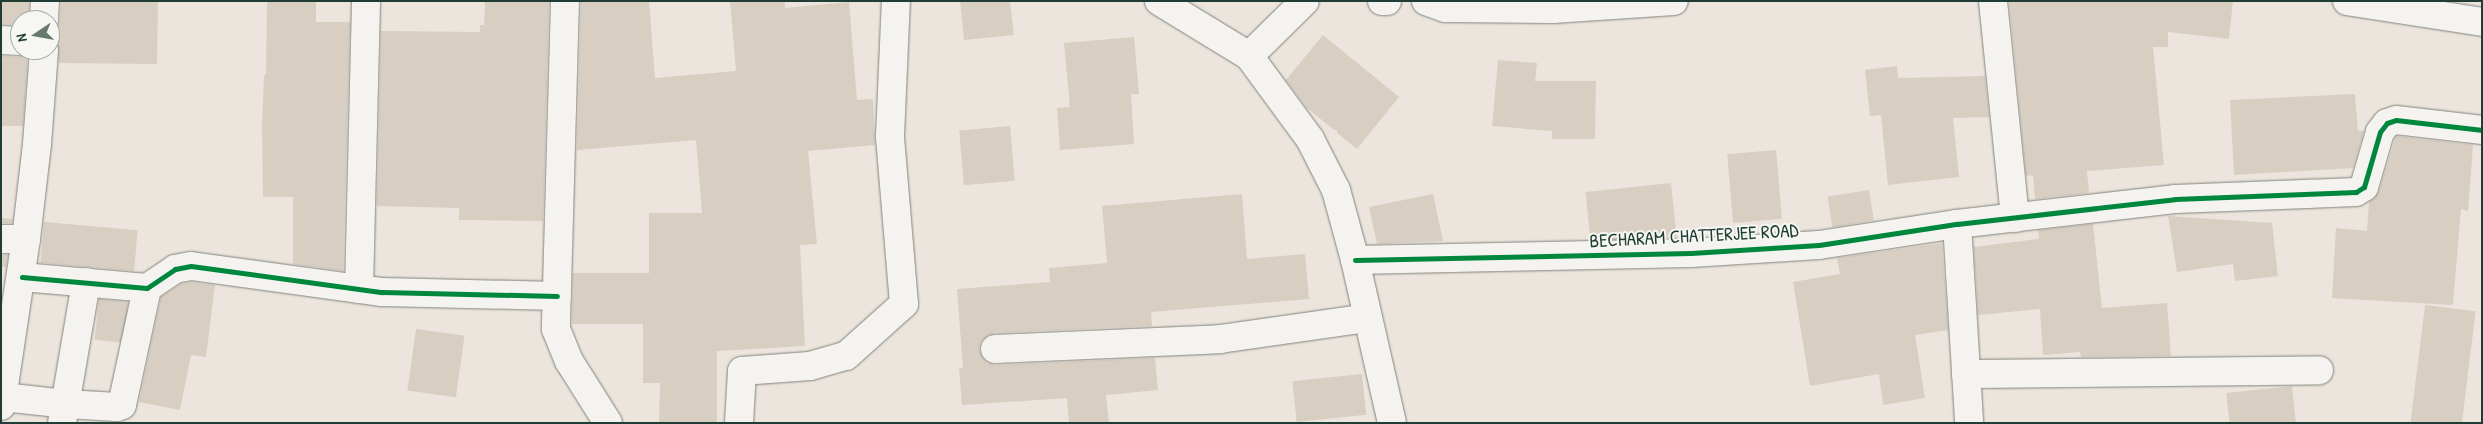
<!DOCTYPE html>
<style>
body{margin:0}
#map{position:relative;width:2483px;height:424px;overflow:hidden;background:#ece5dd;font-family:"Patrick Hand",sans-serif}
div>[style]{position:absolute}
.building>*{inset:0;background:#d8cec2;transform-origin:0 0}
.roads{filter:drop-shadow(0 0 1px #81837e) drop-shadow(0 0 1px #81837e)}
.minor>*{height:28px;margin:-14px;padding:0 14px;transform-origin:14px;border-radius:14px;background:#f4f3f0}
.tertiary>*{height:28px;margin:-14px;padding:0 14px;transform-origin:14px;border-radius:14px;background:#f4f3f0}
.cycleway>*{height:5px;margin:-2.5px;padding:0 2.5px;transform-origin:2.5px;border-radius:2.5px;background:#00873e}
span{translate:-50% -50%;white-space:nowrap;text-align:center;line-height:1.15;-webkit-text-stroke:4px #f6f6f2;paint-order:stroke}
.street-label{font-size:19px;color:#1f3d34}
.frame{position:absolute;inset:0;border:2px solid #1f3d34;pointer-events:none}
.north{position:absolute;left:10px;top:10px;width:50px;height:50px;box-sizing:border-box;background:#f6f6f2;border:1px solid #a0aca6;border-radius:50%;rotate:258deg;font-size:14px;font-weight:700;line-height:20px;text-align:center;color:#1f3d34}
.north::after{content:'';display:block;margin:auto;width:18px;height:22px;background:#67786f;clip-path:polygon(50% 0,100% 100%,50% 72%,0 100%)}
</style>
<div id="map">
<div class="building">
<div style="clip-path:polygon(1px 1px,29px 1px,28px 20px,20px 20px,20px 25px,1px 24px)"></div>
<div style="clip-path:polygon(61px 1px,158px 1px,157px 64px,59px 63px,58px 44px,50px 34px,57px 29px,60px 21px)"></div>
<div style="clip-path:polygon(267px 1px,316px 1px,316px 22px,350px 22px,343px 271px,293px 264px,293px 197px,263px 197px,262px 125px,264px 75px,266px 75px)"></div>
<div style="clip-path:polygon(485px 1px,549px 1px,543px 221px,459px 220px,459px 208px,377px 206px,381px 31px,480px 32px,480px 25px,484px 25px)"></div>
<div style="clip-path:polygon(581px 1px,649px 1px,655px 78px,736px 71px,730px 1px,785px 1px,785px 8px,849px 2px,857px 100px,873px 99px,875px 145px,808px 151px,817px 244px,800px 245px,805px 346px,717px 351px,717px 423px,659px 423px,660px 383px,643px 383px,643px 324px,572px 324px,573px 273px,649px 273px,649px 213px,702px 213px,696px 140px,577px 150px)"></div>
<div style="clip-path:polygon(960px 1px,1010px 1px,1014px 35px,964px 40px)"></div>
<div style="clip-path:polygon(2009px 1px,2233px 1px,2229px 39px,2168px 32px,2168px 47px,2153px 47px,2164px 165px,2087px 171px,2089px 193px,2035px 199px,2033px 175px,2026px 176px)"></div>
<div style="clip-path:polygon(1323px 35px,1399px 97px,1357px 149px,1337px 133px,1337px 130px,1334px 130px,1306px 107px,1286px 80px)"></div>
<div style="clip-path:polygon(1134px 37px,1139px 94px,1131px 94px,1134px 144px,1060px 150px,1057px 108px,1070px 107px,1064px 43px)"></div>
<div style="clip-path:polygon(28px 54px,23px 126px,1px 126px,1px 56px,19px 57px)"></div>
<div style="clip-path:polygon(1498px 60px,1537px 63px,1535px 81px,1596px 81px,1595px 139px,1552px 139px,1552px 131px,1492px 126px)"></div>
<div style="clip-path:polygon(1897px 66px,1898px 78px,1985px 76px,1989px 117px,1953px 118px,1959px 177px,1888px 185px,1881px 115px,1870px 116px,1865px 70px)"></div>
<div style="clip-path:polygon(2355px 94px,2358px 131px,2364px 131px,2353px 168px,2234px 175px,2230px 100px)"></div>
<div style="left:1010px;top:126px;width:55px;height:51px;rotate:85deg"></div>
<div style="clip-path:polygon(2396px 136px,2473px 145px,2468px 211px,2461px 209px,2453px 305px,2332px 298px,2336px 228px,2367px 231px,2369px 202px,2379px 191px)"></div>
<div style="left:1776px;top:150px;width:69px;height:49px;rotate:85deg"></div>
<div style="left:1671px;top:183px;width:54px;height:86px;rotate:84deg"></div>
<div style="left:1869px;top:190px;width:31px;height:42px;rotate:81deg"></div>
<div style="clip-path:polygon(1242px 194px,1247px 259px,1305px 254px,1309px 299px,1151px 312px,1152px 326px,994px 333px,987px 336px,981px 341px,979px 349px,982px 357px,987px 363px,996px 365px,1155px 358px,1158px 390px,1106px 395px,1109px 423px,1069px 423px,1067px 398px,962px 405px,959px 368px,963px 368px,957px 289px,1050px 282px,1049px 268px,1107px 263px,1102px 206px)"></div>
<div style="clip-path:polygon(1433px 194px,1443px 241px,1377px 244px,1369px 207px)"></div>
<div style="clip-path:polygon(2168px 216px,2272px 223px,2278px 276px,2235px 281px,2233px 264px,2177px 272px)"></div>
<div style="clip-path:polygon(1px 218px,13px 219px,12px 223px,1px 223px)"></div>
<div style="left:44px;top:222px;width:94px;height:41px;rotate:5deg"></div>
<div style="clip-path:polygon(2093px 224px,2102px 308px,2167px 303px,2171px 356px,2081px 357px,2080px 352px,2043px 355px,2040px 309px,1978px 315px,1974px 247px,2039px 239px,2038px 230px)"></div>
<div style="clip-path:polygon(1942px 243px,1948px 330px,1915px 335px,1925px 398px,1883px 405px,1879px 374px,1810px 386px,1793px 282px,1840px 274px,1837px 258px)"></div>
<div style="clip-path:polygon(1px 255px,8px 255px,6px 267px,1px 267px)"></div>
<div style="clip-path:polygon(191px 282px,215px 285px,206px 357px,191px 355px,180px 410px,139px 402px,161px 297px,181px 284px)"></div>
<div style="left:99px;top:299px;width:29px;height:41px;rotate:6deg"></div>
<div style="left:2425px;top:305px;width:51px;height:119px;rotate:7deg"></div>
<div style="left:416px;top:329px;width:49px;height:62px;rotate:8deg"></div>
<div style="left:1362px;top:374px;width:41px;height:70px;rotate:84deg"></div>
<div style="left:2292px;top:386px;width:37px;height:66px;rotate:84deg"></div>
</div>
<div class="roads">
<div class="minor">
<div style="left:565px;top:1px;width:328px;rotate:91.6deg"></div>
<div style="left:556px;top:329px;width:35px;rotate:68deg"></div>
<div style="left:569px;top:361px;width:73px;rotate:57.8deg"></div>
<div style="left:1382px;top:1px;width:5px"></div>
<div style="left:1426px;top:1px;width:20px;rotate:20deg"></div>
<div style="left:1445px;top:8px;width:108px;rotate:0.5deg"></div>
<div style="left:1553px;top:1px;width:8px;rotate:90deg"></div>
<div style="left:1553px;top:9px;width:121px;rotate:-3.8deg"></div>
<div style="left:1993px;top:1px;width:218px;rotate:84.2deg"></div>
<div style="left:2347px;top:1px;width:137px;rotate:8.8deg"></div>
<div style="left:44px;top:20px;width:19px;rotate:-87deg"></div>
<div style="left:1px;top:40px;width:19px;rotate:3deg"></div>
<div style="left:1249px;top:56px;width:78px;rotate:-44.5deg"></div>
<div style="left:1957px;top:224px;width:199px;rotate:86.5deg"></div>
<div style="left:1px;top:239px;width:25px"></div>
<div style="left:1355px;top:260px;width:336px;rotate:-1.2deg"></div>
<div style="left:1691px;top:253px;width:128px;rotate:-3.6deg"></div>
<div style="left:1819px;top:245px;width:140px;rotate:-8.7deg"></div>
<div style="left:1957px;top:224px;width:219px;rotate:-6.5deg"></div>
<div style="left:2175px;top:199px;width:181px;rotate:-2.2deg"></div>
<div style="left:2356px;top:192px;width:9px;rotate:-32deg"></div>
<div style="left:2364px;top:187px;width:57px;rotate:-73.8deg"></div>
<div style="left:2380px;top:132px;width:11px;rotate:-52deg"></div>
<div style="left:2387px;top:123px;width:9px;rotate:-18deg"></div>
<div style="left:2396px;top:120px;width:87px;rotate:6.6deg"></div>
<div style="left:22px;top:277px;width:125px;rotate:5deg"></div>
<div style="left:147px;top:288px;width:34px;rotate:-34deg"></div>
<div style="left:175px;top:269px;width:16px;rotate:-11deg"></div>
<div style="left:191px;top:266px;width:193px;rotate:7.8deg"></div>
<div style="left:382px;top:292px;width:175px;rotate:1.3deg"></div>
<div style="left:359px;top:289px;width:288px;rotate:-88.6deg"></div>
<div style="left:995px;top:349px;width:225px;rotate:-2.5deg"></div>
<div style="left:1220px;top:339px;width:149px;rotate:-8.1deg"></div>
<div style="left:1966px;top:374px;width:353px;rotate:-0.6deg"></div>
<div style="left:3px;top:397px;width:63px;rotate:6.3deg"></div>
<div style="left:66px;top:404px;width:51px;rotate:3.4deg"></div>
<div style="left:117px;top:407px;width:5px;rotate:-22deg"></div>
<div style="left:122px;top:405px;width:120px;rotate:-77.9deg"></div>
<div style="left:1px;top:406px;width:169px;rotate:-81.5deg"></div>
<div style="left:26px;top:239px;width:96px;rotate:-83.4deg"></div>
<div style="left:37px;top:144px;width:94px;rotate:-85.7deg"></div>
<div style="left:62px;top:423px;width:143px;rotate:-80.3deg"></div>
<div style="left:739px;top:423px;width:52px;rotate:-86.7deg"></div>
<div style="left:742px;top:371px;width:68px;rotate:-4.2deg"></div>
<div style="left:810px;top:366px;width:37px;rotate:-16deg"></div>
<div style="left:846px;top:356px;width:78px;rotate:-41.9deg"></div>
<div style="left:904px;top:304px;width:169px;rotate:-94.8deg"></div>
<div style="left:890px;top:136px;width:135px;rotate:-87.5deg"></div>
</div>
<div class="tertiary">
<div style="left:1159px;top:1px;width:105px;rotate:31.4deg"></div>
<div style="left:1249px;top:56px;width:103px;rotate:53.7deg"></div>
<div style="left:1310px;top:139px;width:57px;rotate:63deg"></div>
<div style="left:1336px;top:190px;width:73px;rotate:74.8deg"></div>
<div style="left:1355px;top:260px;width:167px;rotate:77.2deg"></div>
</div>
</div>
<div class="cycleway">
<div style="left:1355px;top:260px;width:336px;rotate:-1.2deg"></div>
<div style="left:1691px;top:253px;width:128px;rotate:-3.6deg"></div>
<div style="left:1819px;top:245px;width:140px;rotate:-8.7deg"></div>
<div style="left:1957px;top:224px;width:219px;rotate:-6.5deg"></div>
<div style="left:2175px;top:199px;width:181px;rotate:-2.2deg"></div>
<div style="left:2356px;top:192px;width:9px;rotate:-32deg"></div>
<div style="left:2364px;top:187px;width:57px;rotate:-73.8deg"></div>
<div style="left:2380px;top:132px;width:11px;rotate:-52deg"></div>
<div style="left:2387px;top:123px;width:9px;rotate:-18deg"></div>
<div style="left:2396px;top:120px;width:87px;rotate:6.6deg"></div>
<div style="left:22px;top:277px;width:125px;rotate:5deg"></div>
<div style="left:147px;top:288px;width:34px;rotate:-34deg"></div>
<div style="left:175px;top:269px;width:16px;rotate:-11deg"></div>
<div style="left:191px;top:266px;width:193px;rotate:7.8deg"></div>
<div style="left:382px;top:292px;width:175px;rotate:1.3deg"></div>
</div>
<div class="street-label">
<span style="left:1694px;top:236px;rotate:-3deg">BECHARAM CHATTERJEE ROAD</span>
</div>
<div class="frame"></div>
<div class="north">N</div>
</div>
